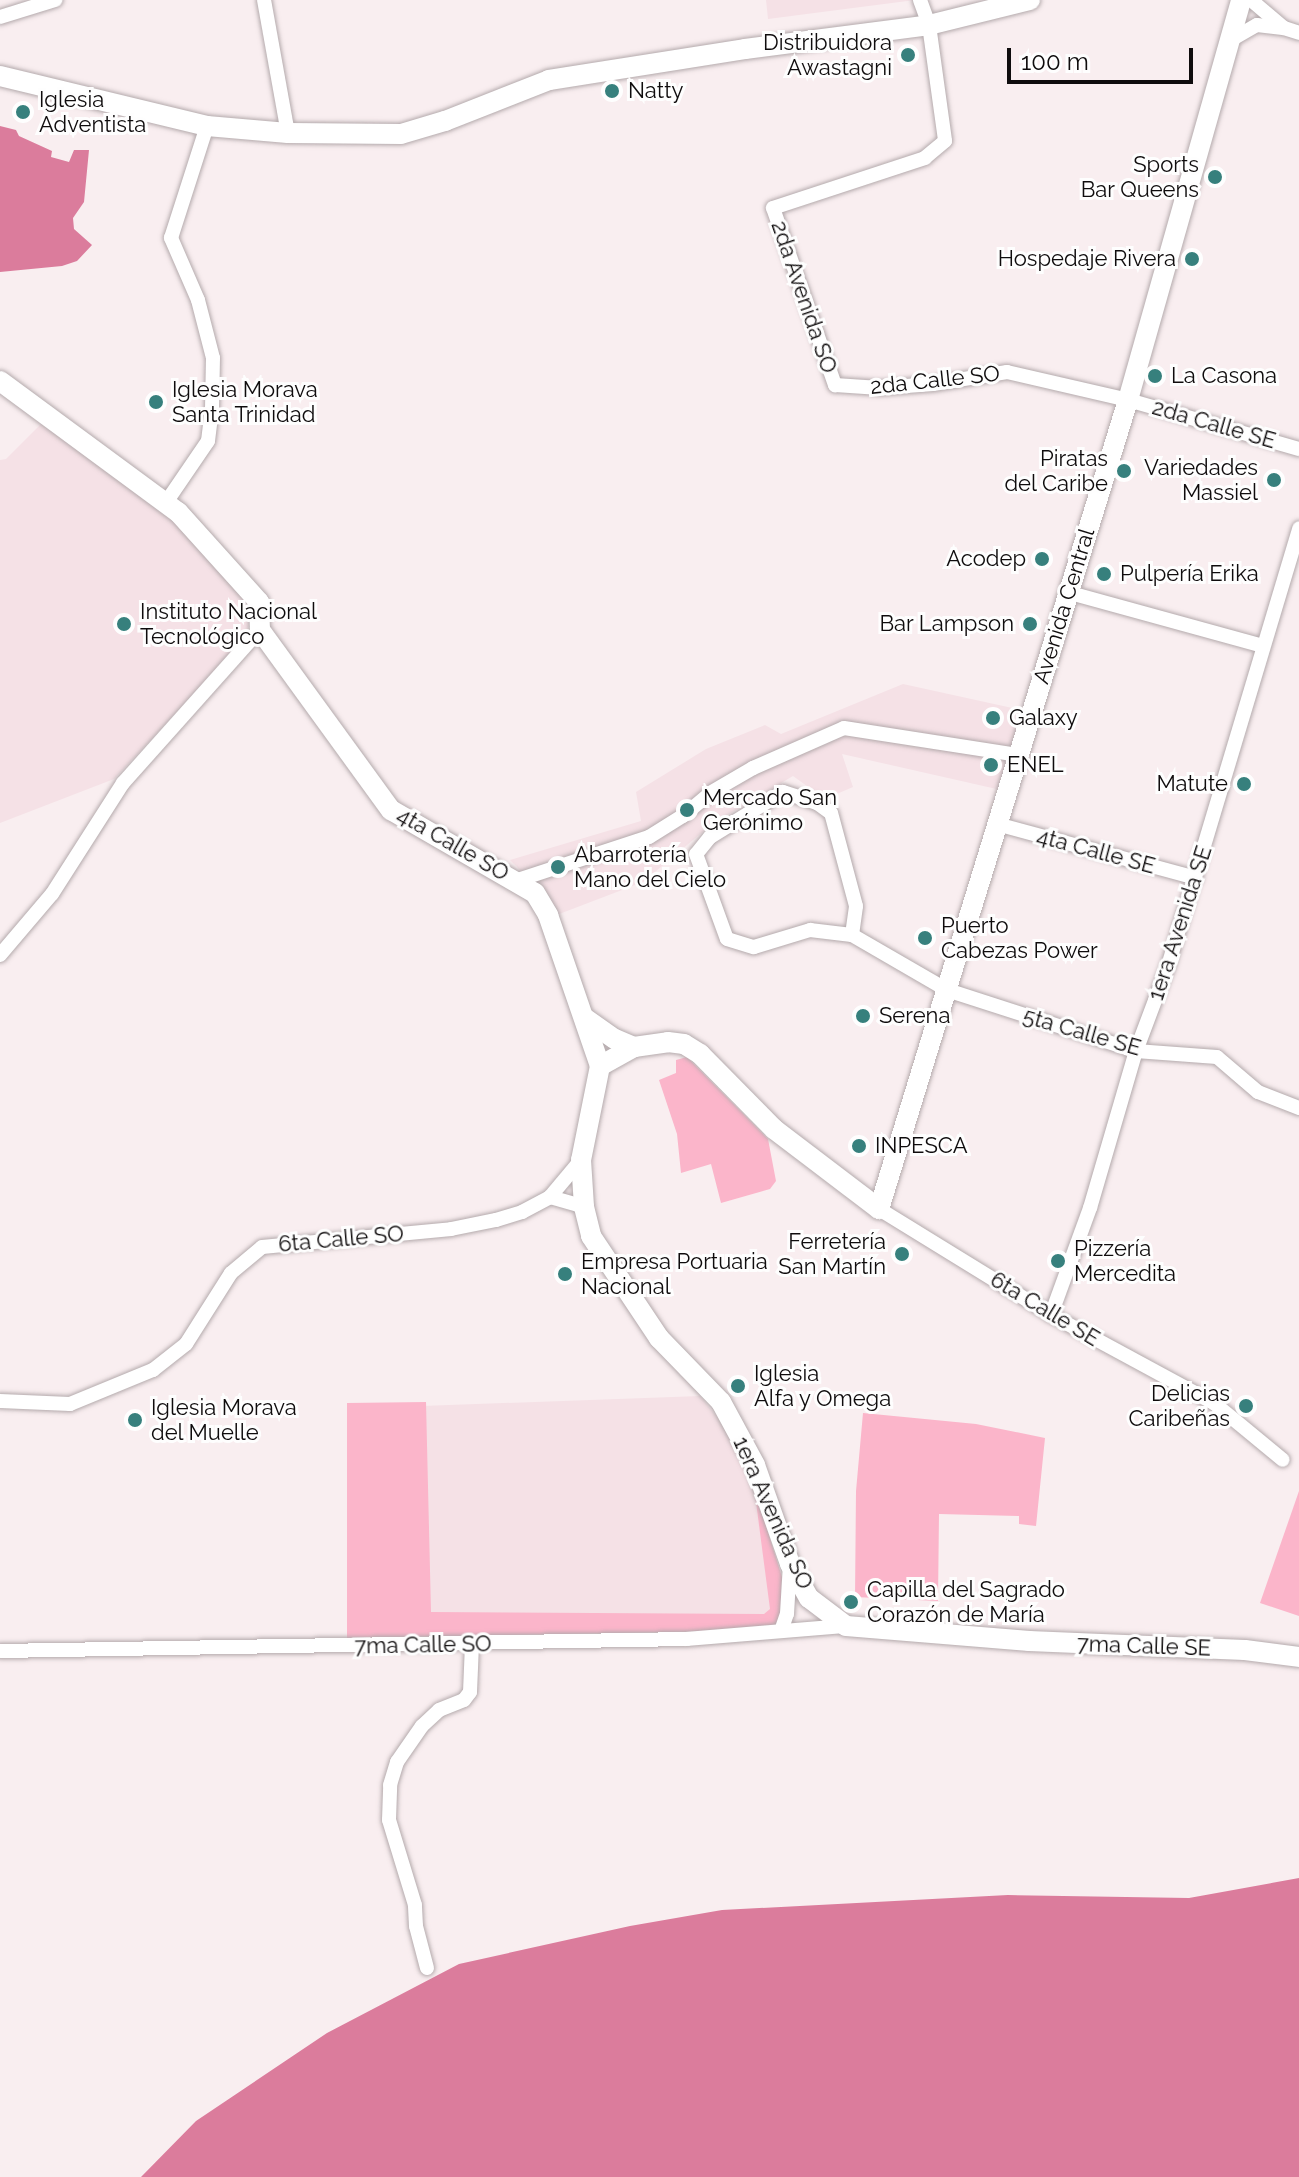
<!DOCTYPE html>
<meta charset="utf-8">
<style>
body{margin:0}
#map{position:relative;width:1299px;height:2177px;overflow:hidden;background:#f9eef0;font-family:Raleway,sans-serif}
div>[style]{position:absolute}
.built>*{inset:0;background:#f5e1e6}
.green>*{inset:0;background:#fbb5ca}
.water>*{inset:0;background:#db7c9c}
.roads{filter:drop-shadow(0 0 2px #b4aaac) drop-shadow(0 0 2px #b4aaac)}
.street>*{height:14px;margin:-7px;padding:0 7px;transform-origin:7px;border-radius:7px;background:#fff}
.secondary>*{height:20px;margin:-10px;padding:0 10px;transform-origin:10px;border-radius:10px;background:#fff}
.dots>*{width:22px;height:22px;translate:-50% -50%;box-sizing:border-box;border:4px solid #fefefe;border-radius:50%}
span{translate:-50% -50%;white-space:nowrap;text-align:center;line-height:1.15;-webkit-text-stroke:6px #fefefe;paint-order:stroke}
.poi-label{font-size:22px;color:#0f0c0d}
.right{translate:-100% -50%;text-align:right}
.left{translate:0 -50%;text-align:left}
.street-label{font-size:22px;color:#0f0c0d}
.scale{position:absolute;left:1007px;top:48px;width:186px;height:36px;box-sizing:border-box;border:4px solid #0f0c0d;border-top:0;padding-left:10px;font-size:24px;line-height:28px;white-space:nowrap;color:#0f0c0d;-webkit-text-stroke:6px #fefefe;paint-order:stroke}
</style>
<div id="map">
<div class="built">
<div style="clip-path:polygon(766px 0,915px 0,768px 19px)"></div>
<div style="clip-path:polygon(47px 418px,154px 497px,248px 600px,251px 610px,246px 638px,114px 779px,0 823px,0 460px,6px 459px)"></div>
<div style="clip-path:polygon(903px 684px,1021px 710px,1001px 790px,842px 754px,853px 787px,825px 799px,793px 776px,712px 824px,643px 882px,554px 916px,537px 887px,510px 860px,641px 821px,636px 792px,706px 749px,765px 725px,781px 734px)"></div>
<div style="clip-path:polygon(700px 1396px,726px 1428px,754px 1490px,772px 1611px,765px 1616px,427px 1615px,422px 1406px)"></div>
</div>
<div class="green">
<div style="clip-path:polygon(687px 1057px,768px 1139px,776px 1181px,770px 1189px,721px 1203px,711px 1164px,681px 1173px,677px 1134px,659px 1080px,676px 1073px,676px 1060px)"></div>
<div style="clip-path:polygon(426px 1402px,431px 1612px,764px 1614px,770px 1609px,754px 1487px,782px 1577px,780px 1618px,773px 1630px,347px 1638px,347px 1403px)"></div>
<div style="clip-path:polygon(863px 1413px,976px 1424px,1045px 1438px,1036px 1526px,1019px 1524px,1019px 1516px,939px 1514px,938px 1601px,855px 1597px,856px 1491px)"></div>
<div style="clip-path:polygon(1299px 1491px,1299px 1616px,1260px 1603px)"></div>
</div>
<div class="water">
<div style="clip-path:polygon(0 126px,16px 130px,19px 136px,52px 151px,51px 157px,69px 162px,74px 150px,89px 150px,84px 202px,73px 218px,74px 229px,92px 245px,77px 261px,62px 266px,0 272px)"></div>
<div style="clip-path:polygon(1299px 1878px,1299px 2177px,141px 2177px,196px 2121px,327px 2033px,459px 1964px,630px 1926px,722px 1910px,1008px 1895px,1189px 1898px)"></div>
</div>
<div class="roads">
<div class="street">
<div style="left:264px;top:0;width:135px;rotate:79.8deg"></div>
<div style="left:920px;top:0;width:27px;rotate:70deg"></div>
<div style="left:929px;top:25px;width:117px;rotate:82.1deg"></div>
<div style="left:945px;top:141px;width:26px;rotate:140deg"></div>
<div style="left:925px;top:158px;width:160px;rotate:161.8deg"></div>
<div style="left:773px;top:208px;width:188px;rotate:70.7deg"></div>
<div style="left:835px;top:385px;width:45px;rotate:3.8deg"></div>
<div style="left:880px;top:388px;width:53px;rotate:-4.3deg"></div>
<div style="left:933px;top:384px;width:75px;rotate:-9.2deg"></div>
<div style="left:1007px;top:372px;width:124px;rotate:13deg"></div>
<div style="left:1128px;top:400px;width:178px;rotate:16deg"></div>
<div style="left:1251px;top:0;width:43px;rotate:40.3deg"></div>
<div style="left:1284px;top:28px;width:16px;rotate:18deg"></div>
<div style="left:0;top:17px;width:58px;rotate:-17.2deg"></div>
<div style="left:1229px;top:41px;width:32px;rotate:-30deg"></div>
<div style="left:1257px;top:25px;width:26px;rotate:7deg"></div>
<div style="left:167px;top:501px;width:73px;rotate:-55.7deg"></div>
<div style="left:208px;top:441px;width:32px;rotate:-83deg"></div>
<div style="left:212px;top:409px;width:51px;rotate:-88.9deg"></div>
<div style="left:213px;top:358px;width:60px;rotate:-104.5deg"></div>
<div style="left:198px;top:300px;width:68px;rotate:-113.5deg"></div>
<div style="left:171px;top:238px;width:118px;rotate:-72.2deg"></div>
<div style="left:1067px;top:592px;width:203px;rotate:15.4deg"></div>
<div style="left:997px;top:824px;width:206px;rotate:15.2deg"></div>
<div style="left:518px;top:880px;width:138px;rotate:-18.2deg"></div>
<div style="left:649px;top:837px;width:40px;rotate:-32deg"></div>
<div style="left:683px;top:816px;width:35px;rotate:-40deg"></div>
<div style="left:710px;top:793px;width:50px;rotate:-30.2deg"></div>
<div style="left:753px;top:768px;width:99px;rotate:-23.7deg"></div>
<div style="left:844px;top:728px;width:177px;rotate:8.8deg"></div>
<div style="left:852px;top:935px;width:29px;rotate:-82deg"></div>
<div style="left:856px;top:906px;width:96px;rotate:-105deg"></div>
<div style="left:831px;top:813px;width:17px;rotate:-144deg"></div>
<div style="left:817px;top:803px;width:36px;rotate:-162deg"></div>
<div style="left:783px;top:792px;width:86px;rotate:148.3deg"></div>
<div style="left:710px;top:837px;width:22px;rotate:129deg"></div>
<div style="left:696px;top:854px;width:90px;rotate:70deg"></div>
<div style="left:727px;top:939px;width:28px;rotate:17deg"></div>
<div style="left:754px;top:947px;width:59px;rotate:-16.9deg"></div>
<div style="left:810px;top:930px;width:42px;rotate:6.8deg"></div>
<div style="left:852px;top:935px;width:110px;rotate:30.1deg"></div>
<div style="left:947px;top:990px;width:199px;rotate:17.9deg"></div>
<div style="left:1136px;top:1051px;width:81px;rotate:4.2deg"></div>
<div style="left:1217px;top:1057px;width:54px;rotate:40.5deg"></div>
<div style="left:1258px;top:1092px;width:44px;rotate:21.3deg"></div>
<div style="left:0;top:955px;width:80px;rotate:-49.6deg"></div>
<div style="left:52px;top:894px;width:132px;rotate:-57.4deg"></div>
<div style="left:123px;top:783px;width:205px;rotate:-48.2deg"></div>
<div style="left:550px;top:1197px;width:35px;rotate:16deg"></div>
<div style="left:879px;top:1209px;width:202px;rotate:31.6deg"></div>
<div style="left:1051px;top:1315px;width:185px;rotate:28.4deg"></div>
<div style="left:1214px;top:1403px;width:89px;rotate:39.6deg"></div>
<div style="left:1051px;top:1315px;width:114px;rotate:-70deg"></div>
<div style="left:1090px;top:1208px;width:164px;rotate:-73.7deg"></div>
<div style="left:1136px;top:1051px;width:91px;rotate:-69.4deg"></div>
<div style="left:1168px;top:966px;width:457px;rotate:-73.3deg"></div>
<div style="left:0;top:1401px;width:70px;rotate:2.5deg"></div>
<div style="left:70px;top:1404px;width:90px;rotate:-22.3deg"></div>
<div style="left:153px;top:1370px;width:42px;rotate:-38.2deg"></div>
<div style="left:186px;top:1344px;width:84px;rotate:-57.6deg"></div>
<div style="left:231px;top:1273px;width:40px;rotate:-40deg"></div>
<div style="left:262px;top:1247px;width:190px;rotate:-5.4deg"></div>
<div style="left:451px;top:1229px;width:46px;rotate:-11.3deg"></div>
<div style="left:496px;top:1220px;width:27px;rotate:-17deg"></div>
<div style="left:522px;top:1212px;width:32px;rotate:-28deg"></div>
<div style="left:550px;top:1197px;width:48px;rotate:-50deg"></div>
<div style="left:781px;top:1631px;width:18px;rotate:-71deg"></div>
<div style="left:787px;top:1614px;width:50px;rotate:-86.6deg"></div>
<div style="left:0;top:1651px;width:687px;rotate:-1deg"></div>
<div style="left:687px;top:1639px;width:160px;rotate:-4.7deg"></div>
<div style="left:427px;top:1968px;width:43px;rotate:-104.7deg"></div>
<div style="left:416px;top:1926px;width:21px;rotate:-93deg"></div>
<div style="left:415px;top:1905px;width:89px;rotate:-107deg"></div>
<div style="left:389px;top:1820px;width:35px;rotate:-88deg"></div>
<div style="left:390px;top:1785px;width:24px;rotate:-73deg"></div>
<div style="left:397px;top:1762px;width:44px;rotate:-55.2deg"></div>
<div style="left:422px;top:1726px;width:23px;rotate:-43deg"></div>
<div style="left:439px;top:1710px;width:27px;rotate:-22deg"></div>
<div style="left:464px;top:1700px;width:10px;rotate:-53deg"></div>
<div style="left:470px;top:1692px;width:47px;rotate:-87.6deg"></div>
</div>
<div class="secondary">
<div style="left:0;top:76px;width:213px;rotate:13.6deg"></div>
<div style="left:207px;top:126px;width:81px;rotate:4.9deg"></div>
<div style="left:288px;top:133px;width:113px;rotate:0.5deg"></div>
<div style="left:401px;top:134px;width:46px;rotate:-16.5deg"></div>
<div style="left:445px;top:121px;width:112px;rotate:-21.5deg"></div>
<div style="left:549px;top:80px;width:198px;rotate:-9deg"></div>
<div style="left:745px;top:49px;width:186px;rotate:-7.4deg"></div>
<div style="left:929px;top:25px;width:104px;rotate:-13.9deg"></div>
<div style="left:0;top:381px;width:221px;rotate:36.4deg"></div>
<div style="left:178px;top:512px;width:121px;rotate:48deg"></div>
<div style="left:259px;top:602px;width:28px;rotate:88deg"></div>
<div style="left:260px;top:630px;width:223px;rotate:54deg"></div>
<div style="left:391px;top:810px;width:166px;rotate:30deg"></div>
<div style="left:535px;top:893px;width:26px;rotate:59deg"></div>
<div style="left:548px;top:915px;width:160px;rotate:71deg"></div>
<div style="left:600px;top:1066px;width:96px;rotate:101.4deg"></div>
<div style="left:581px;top:1160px;width:47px;rotate:86.3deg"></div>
<div style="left:584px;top:1207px;width:30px;rotate:76deg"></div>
<div style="left:591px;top:1236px;width:123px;rotate:56.3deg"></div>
<div style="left:659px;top:1338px;width:89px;rotate:45.9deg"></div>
<div style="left:721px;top:1402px;width:72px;rotate:61.6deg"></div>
<div style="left:755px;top:1465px;width:105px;rotate:70.5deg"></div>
<div style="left:790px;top:1564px;width:39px;rotate:61deg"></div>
<div style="left:809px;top:1598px;width:46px;rotate:37.1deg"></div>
<div style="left:846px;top:1626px;width:184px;rotate:4.7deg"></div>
<div style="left:1029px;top:1641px;width:216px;rotate:2.4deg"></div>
<div style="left:1245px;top:1650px;width:54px;rotate:7.4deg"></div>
<div style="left:586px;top:1019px;width:35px;rotate:35deg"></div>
<div style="left:615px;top:1039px;width:21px;rotate:23deg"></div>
<div style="left:600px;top:1066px;width:39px;rotate:-29deg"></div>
<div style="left:634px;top:1047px;width:34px;rotate:-8deg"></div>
<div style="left:668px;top:1042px;width:16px;rotate:7deg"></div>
<div style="left:684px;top:1044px;width:19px;rotate:32deg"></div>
<div style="left:700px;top:1054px;width:105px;rotate:45.4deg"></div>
<div style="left:774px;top:1129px;width:132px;rotate:37.3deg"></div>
<div style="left:879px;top:1209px;width:846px;rotate:-72.89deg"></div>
<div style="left:1128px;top:400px;width:416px;rotate:-74.2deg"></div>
</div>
</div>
<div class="dots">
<div style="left:908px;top:55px;background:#37807d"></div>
<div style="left:612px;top:91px;background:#37807d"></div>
<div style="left:23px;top:112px;background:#37807d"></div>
<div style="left:1215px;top:177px;background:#37807d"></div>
<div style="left:1192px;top:259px;background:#37807d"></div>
<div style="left:1155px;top:376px;background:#37807d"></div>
<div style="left:156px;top:402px;background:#37807d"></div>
<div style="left:1124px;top:471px;background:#37807d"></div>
<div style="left:1274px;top:480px;background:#37807d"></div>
<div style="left:1042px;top:559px;background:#37807d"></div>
<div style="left:1104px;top:574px;background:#37807d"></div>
<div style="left:124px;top:624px;background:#37807d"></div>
<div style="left:1030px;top:624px;background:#37807d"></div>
<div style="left:993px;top:718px;background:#37807d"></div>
<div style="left:991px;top:765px;background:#37807d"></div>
<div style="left:1244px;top:784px;background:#37807d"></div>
<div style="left:687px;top:810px;background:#37807d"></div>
<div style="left:558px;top:867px;background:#37807d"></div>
<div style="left:925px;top:938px;background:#37807d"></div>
<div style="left:863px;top:1016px;background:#37807d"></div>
<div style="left:859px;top:1146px;background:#37807d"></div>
<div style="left:902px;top:1254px;background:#37807d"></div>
<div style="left:1058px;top:1261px;background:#37807d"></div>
<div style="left:565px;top:1274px;background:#37807d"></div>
<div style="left:738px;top:1386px;background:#37807d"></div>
<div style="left:1246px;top:1406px;background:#37807d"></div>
<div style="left:135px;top:1420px;background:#37807d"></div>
<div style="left:851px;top:1602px;background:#37807d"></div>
</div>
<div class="poi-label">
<span class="right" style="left:892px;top:55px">Distribuidora<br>Awastagni</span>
<span class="left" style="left:628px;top:91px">Natty</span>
<span class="left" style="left:39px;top:112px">Iglesia<br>Adventista</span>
<span class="right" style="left:1199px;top:177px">Sports<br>Bar Queens</span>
<span class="right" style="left:1176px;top:259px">Hospedaje Rivera</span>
<span class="left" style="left:1171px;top:376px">La Casona</span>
<span class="left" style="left:172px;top:402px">Iglesia Morava<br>Santa Trinidad</span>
<span class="right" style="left:1108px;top:471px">Piratas<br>del Caribe</span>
<span class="right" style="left:1258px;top:480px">Variedades<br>Massiel</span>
<span class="right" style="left:1026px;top:559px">Acodep</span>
<span class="left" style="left:1120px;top:574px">Pulpería Erika</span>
<span class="left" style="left:140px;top:624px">Instituto Nacional<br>Tecnológico</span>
<span class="right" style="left:1014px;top:624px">Bar Lampson</span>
<span class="left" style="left:1009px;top:718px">Galaxy</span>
<span class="left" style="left:1007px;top:765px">ENEL</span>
<span class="right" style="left:1228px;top:784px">Matute</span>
<span class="left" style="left:703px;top:810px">Mercado San<br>Gerónimo</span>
<span class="left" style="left:574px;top:867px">Abarrotería<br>Mano del Cielo</span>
<span class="left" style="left:941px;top:938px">Puerto<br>Cabezas Power</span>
<span class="left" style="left:879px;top:1016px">Serena</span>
<span class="left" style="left:875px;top:1146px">INPESCA</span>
<span class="right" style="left:886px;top:1254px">Ferretería<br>San Martín</span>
<span class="left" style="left:1074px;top:1261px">Pizzería<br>Mercedita</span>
<span class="left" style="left:581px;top:1274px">Empresa Portuaria<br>Nacional</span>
<span class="left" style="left:754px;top:1386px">Iglesia<br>Alfa y Omega</span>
<span class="right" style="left:1230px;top:1406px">Delicias<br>Caribeñas</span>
<span class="left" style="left:151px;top:1420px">Iglesia Morava<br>del Muelle</span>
<span class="left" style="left:867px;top:1602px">Capilla del Sagrado<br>Corazón de María</span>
</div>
<div class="street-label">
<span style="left:804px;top:297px;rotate:71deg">2da Avenida SO</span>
<span style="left:935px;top:380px;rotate:-6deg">2da Calle SO</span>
<span style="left:1214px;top:424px;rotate:16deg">2da Calle SE</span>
<span style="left:1064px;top:606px;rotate:-73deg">Avenida Central</span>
<span style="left:453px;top:844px;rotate:30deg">4ta Calle SO</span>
<span style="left:1096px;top:851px;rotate:15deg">4ta Calle SE</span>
<span style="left:1180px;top:923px;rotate:-72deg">1era Avenida SE</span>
<span style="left:1082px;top:1032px;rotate:16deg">5ta Calle SE</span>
<span style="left:341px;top:1239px;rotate:-5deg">6ta Calle SO</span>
<span style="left:1045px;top:1309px;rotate:31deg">6ta Calle SE</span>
<span style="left:773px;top:1513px;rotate:66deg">1era Avenida SO</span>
<span style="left:423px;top:1645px;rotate:-1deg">7ma Calle SO</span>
<span style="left:1144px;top:1646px;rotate:2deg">7ma Calle SE</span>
</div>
<div class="scale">100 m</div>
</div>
